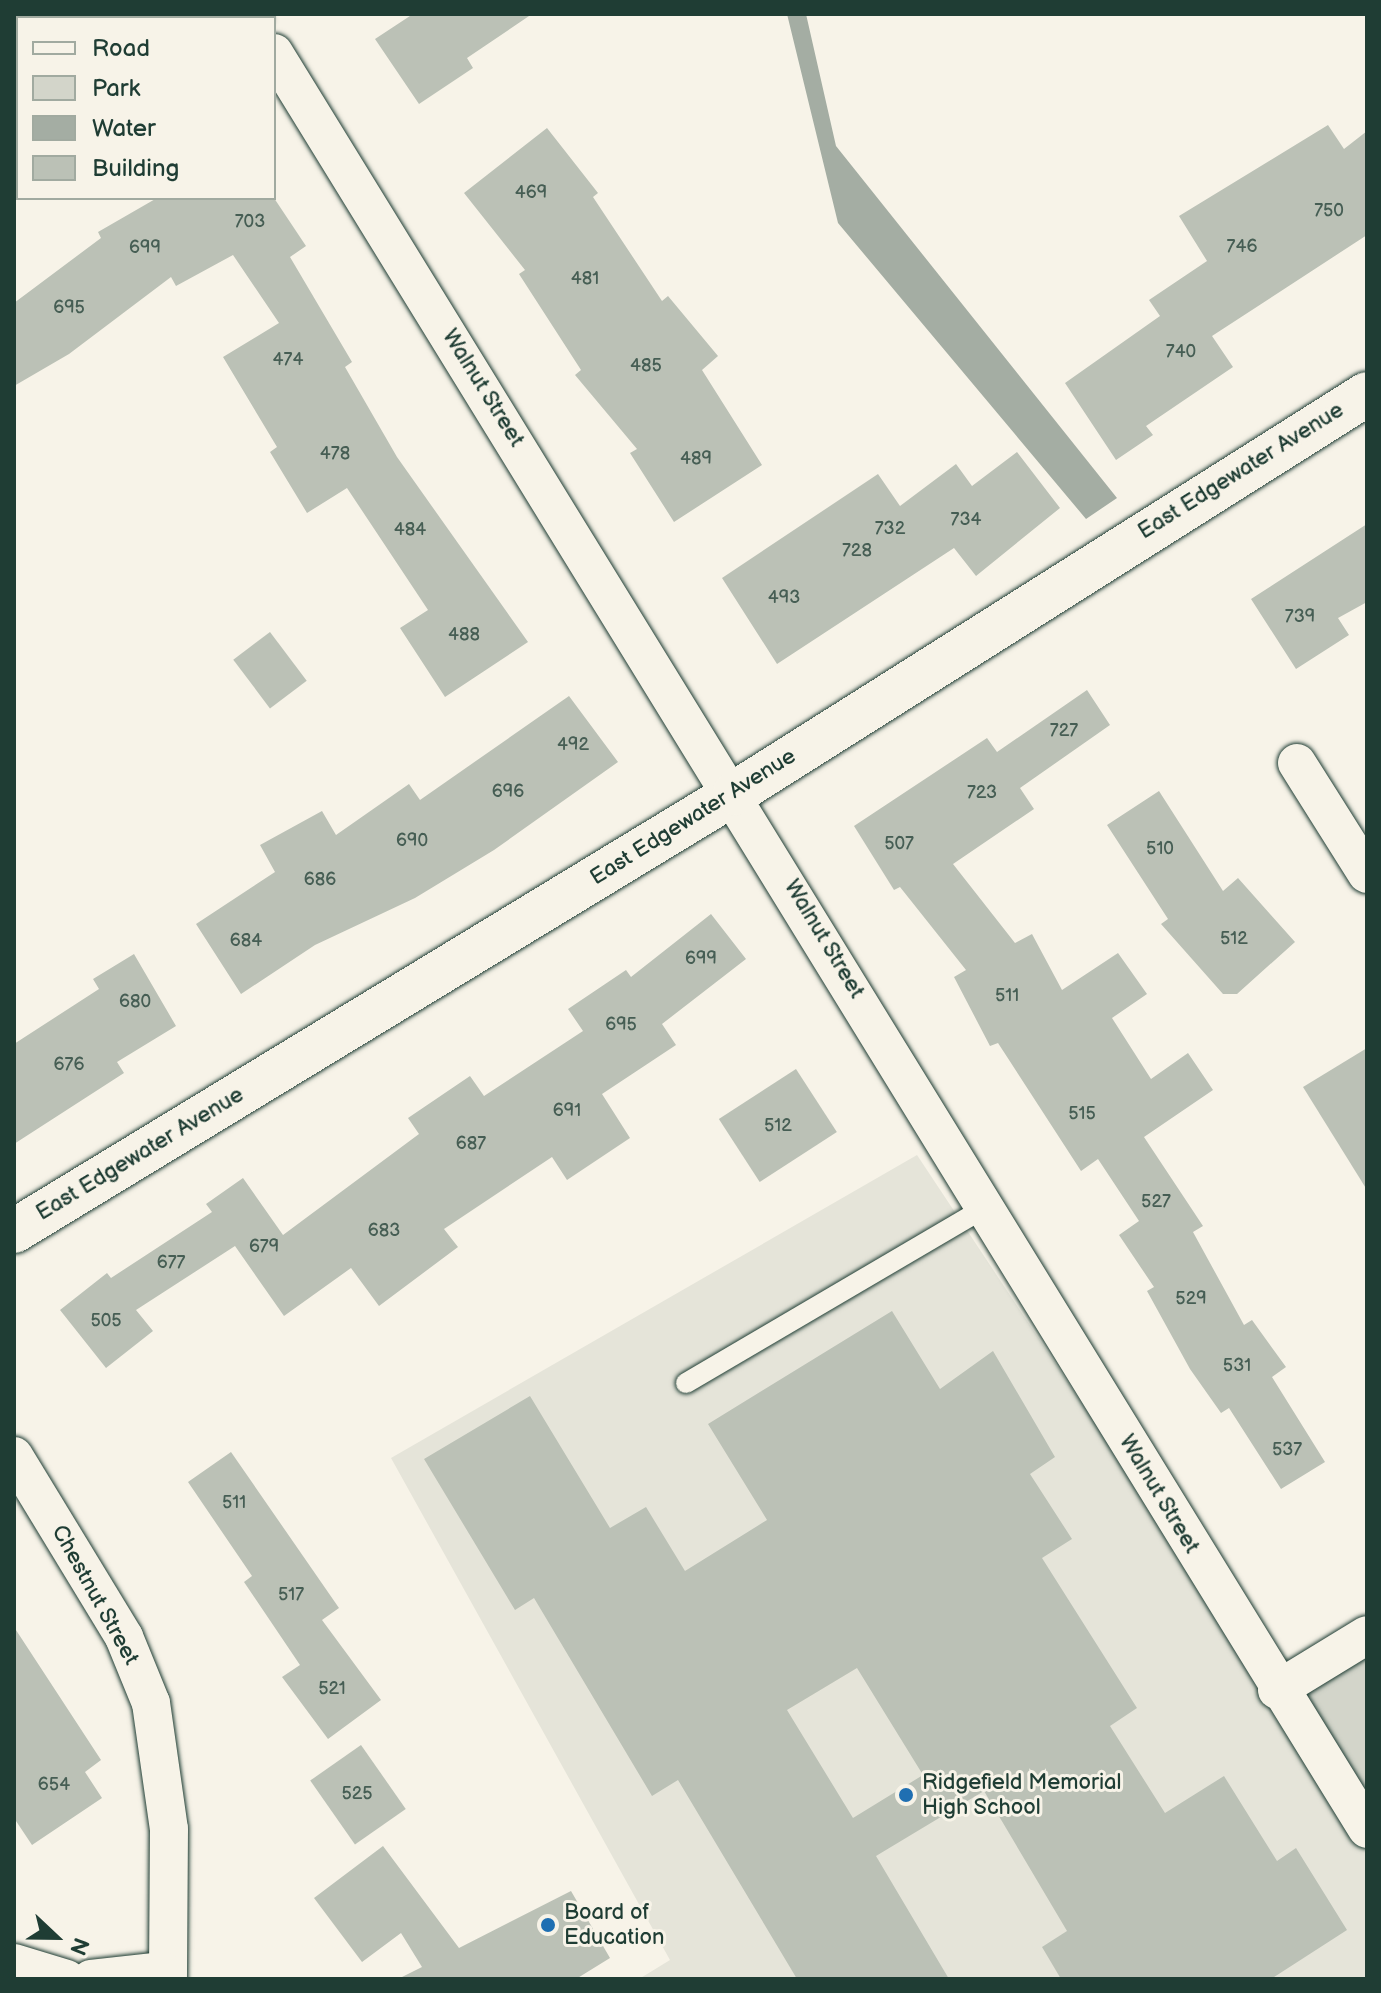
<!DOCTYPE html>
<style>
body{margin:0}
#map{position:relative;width:1381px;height:1993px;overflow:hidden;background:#f7f3e8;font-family:"Balsamiq Sans",sans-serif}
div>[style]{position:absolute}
.built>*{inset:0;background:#e5e4d9}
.green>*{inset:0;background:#d3d5ca}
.water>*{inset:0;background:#a4ada3}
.building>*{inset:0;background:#bbc1b6;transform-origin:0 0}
.roads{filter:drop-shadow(0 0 2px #1f3d34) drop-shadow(0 0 2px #1f3d34)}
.service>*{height:20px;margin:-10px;padding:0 10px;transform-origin:10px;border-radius:10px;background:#f7f3e8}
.minor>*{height:38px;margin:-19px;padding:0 19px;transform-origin:19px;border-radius:19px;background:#f7f3e8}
.tertiary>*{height:44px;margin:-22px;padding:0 22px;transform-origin:22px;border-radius:22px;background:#f7f3e8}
.dots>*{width:22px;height:22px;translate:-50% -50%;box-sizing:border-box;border:4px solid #f7f3e8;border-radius:50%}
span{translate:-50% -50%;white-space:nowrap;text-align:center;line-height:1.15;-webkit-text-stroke:6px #f7f3e8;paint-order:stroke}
.number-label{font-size:18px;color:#465e54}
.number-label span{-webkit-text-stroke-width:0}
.street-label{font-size:22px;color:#1f3d34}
.poi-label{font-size:22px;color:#1f3d34}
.left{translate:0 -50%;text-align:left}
.frame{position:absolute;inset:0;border:16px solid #1f3d34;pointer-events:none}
.legend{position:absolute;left:16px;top:16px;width:260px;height:184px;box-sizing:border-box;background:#f7f3e8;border:2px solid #a1aaa0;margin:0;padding:10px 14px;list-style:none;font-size:24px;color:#1f3d34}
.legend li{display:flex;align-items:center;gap:16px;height:40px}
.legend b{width:40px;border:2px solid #a1aaa0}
.north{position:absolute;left:16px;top:1897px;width:80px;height:80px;-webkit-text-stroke:6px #f7f3e8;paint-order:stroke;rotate:112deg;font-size:22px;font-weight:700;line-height:32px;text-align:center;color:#1f3d34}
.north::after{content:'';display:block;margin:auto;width:28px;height:36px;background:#1f3d34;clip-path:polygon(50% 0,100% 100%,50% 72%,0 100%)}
</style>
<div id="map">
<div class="built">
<div style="clip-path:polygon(917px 1155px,1367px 1833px,1367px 1979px,639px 1979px,670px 1960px,391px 1458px)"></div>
</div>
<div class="green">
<div style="clip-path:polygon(1367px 1634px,1367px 1833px,1277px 1690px)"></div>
</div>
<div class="water">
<div style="clip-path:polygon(787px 14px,806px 14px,836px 146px,1117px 498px,1086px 519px,838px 223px)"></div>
</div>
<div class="building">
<div style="clip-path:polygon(413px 14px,532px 14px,467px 58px,473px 68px,419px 104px,375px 39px)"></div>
<div style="clip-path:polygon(1328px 125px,1344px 149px,1367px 131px,1367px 235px,1212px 336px,1233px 367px,1146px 426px,1153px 435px,1116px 460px,1065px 383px,1160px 316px,1149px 300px,1207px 261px,1179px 216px)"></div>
<div style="clip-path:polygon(547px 128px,598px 193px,593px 197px,662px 301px,668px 296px,718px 356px,702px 370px,762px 465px,674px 522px,630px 453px,637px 449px,575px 375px,581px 370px,519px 274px,525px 270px,464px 193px)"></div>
<div style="clip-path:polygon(157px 198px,274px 198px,306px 246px,290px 257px,352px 362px,345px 367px,397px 457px,528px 642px,445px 697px,400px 628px,428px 610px,347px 488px,307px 513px,270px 452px,277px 447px,223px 357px,279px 323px,233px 255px,176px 286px,171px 277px,69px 354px,14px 386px,14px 303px,101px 238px,98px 232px)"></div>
<div style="clip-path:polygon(1017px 452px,1060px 508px,976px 576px,954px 548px,777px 664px,722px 578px,878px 474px,900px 506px,956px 464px,972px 486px)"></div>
<div style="clip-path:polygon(1367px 524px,1367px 602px,1338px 618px,1349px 635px,1296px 669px,1251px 599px)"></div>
<div style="left:270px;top:632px;width:61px;height:46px;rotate:53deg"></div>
<div style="clip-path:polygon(1087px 690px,1110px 725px,1020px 788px,1034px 809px,953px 864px,1015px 943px,1032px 934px,1062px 990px,1118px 953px,1147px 994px,1112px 1018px,1151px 1079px,1188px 1053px,1213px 1090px,1144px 1137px,1203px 1226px,1193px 1232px,1244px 1325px,1252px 1320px,1286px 1367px,1272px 1377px,1325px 1462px,1281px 1489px,1229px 1408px,1221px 1413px,1190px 1369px,1147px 1291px,1154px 1287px,1119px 1235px,1139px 1221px,1098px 1159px,1081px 1171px,998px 1043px,990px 1046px,954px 977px,966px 970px,900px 887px,894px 890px,854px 826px,987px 738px,997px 752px)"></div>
<div style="clip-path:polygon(569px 696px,618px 762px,494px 850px,415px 898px,315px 945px,241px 994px,196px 924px,275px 872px,260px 845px,322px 811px,336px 835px,409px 784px,420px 800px)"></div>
<div style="clip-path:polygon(1159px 791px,1223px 891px,1238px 878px,1295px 942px,1237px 994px,1223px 994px,1161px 924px,1168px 919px,1107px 825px)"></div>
<div style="clip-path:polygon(711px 914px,746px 959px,662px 1024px,676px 1045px,602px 1094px,630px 1138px,567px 1180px,552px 1157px,444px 1229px,458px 1247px,379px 1306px,351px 1268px,284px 1316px,235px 1246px,136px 1310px,153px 1331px,106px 1368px,60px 1310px,107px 1273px,111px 1278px,212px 1212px,206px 1204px,243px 1178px,283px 1235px,419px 1134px,408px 1118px,470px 1076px,484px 1096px,583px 1031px,568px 1009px,626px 970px,631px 977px)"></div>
<div style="clip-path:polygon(134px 954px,176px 1026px,117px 1062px,124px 1073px,14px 1144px,14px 1044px,99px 989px,93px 979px)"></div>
<div style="clip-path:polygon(1367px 1048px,1367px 1190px,1303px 1087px)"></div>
<div style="left:796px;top:1069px;width:75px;height:92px;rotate:57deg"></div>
<div style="clip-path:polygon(evenodd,892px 1311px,940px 1389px,993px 1351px,1055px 1457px,1030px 1474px,1072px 1539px,1042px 1558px,1137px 1708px,1110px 1726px,1165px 1813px,1224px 1776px,1277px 1861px,1296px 1848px,1347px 1930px,1271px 1979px,1061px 1979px,1042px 1947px,1067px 1931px,984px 1791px,876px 1856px,949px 1979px,797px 1979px,678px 1780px,652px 1796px,534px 1598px,515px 1610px,424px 1459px,530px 1396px,610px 1528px,646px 1507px,685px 1571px,767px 1520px,708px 1424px,892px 1311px,857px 1668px,923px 1775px,853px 1818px,787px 1710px,857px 1668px)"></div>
<div style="clip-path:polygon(231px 1452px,339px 1608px,322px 1620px,381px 1700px,328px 1739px,282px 1677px,300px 1665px,244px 1582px,252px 1576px,188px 1482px)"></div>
<div style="clip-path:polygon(14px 1627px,101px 1760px,85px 1772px,102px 1798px,32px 1845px,14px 1818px)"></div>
<div style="left:361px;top:1745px;width:78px;height:62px;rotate:55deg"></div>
<div style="clip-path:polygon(383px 1846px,459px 1948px,571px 1891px,610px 1958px,576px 1979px,398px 1979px,422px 1967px,401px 1933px,362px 1962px,314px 1898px)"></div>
</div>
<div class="roads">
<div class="service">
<div style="left:686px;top:1383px;width:348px;rotate:-30.4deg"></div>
</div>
<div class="minor">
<div style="left:250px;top:14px;width:5px;rotate:53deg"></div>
<div style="left:180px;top:18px;width:7px;rotate:-34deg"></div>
<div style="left:274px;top:53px;width:2085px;rotate:58.39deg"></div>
<div style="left:14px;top:127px;width:5px;rotate:-37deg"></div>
<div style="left:1297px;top:763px;width:131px;rotate:57.8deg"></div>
<div style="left:14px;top:1456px;width:212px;rotate:58.7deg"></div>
<div style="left:124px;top:1637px;width:71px;rotate:67.8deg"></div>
<div style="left:151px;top:1703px;width:127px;rotate:81.9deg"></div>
<div style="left:169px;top:1829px;width:150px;rotate:90.4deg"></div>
<div style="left:1277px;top:1690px;width:105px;rotate:-31.4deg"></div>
<div style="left:14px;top:1963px;width:55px;rotate:16.8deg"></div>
<div style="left:91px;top:1979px;width:73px;rotate:-6.3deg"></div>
</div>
<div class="tertiary">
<div style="left:14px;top:1231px;width:844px;rotate:-31.28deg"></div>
<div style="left:735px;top:793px;width:747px;rotate:-32.27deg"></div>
</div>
</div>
<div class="dots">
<div style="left:906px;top:1795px;background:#1f6fb2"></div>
<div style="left:548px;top:1925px;background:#1f6fb2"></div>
</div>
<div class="number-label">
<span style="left:531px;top:193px">469</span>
<span style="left:1329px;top:211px">750</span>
<span style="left:250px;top:222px">703</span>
<span style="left:1242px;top:247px">746</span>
<span style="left:145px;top:248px">699</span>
<span style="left:585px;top:279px">481</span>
<span style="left:69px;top:308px">695</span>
<span style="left:1181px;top:352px">740</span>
<span style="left:288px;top:360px">474</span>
<span style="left:646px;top:366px">485</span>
<span style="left:335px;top:454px">478</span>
<span style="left:696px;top:459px">489</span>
<span style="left:966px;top:520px">734</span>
<span style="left:890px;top:529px">732</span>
<span style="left:410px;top:530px">484</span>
<span style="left:857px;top:551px">728</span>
<span style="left:784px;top:598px">493</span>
<span style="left:1300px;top:617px">739</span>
<span style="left:464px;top:635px">488</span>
<span style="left:1064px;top:731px">727</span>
<span style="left:573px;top:745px">492</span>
<span style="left:508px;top:792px">696</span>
<span style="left:982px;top:793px">723</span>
<span style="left:412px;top:841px">690</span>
<span style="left:899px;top:844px">507</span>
<span style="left:1160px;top:849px">510</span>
<span style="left:320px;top:880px">686</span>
<span style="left:1234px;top:939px">512</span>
<span style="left:246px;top:941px">684</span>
<span style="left:701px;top:959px">699</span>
<span style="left:1007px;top:996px">511</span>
<span style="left:135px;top:1002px">680</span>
<span style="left:621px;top:1025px">695</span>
<span style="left:69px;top:1065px">676</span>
<span style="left:567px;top:1111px">691</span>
<span style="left:1082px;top:1114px">515</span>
<span style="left:778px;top:1126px">512</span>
<span style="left:471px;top:1144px">687</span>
<span style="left:1156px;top:1202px">527</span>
<span style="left:384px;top:1231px">683</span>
<span style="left:264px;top:1247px">679</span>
<span style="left:171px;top:1263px">677</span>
<span style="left:1191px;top:1299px">529</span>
<span style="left:106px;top:1321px">505</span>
<span style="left:1237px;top:1366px">531</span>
<span style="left:1287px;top:1450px">537</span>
<span style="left:234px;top:1503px">511</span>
<span style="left:291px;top:1595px">517</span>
<span style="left:332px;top:1689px">521</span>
<span style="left:54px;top:1785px">654</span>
<span style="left:357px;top:1794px">525</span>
</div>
<div class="street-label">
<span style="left:483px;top:388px;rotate:58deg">Walnut Street</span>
<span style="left:1241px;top:471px;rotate:-32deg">East Edgewater Avenue</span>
<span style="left:693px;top:817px;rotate:-32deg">East Edgewater Avenue</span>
<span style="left:824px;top:939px;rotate:59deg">Walnut Street</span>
<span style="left:140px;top:1154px;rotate:-31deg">East Edgewater Avenue</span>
<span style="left:1159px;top:1494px;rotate:59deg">Walnut Street</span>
<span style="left:95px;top:1595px;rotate:61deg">Chestnut Street</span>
</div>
<div class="poi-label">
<span class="left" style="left:922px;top:1795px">Ridgefield Memorial<br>High School</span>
<span class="left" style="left:564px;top:1925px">Board of<br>Education</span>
</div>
<div class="frame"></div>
<ul class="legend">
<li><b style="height:10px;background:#f7f3e8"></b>Road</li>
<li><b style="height:22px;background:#d3d5ca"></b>Park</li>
<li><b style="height:22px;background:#a4ada3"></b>Water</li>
<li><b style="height:22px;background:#bbc1b6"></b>Building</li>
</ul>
<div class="north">N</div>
</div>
